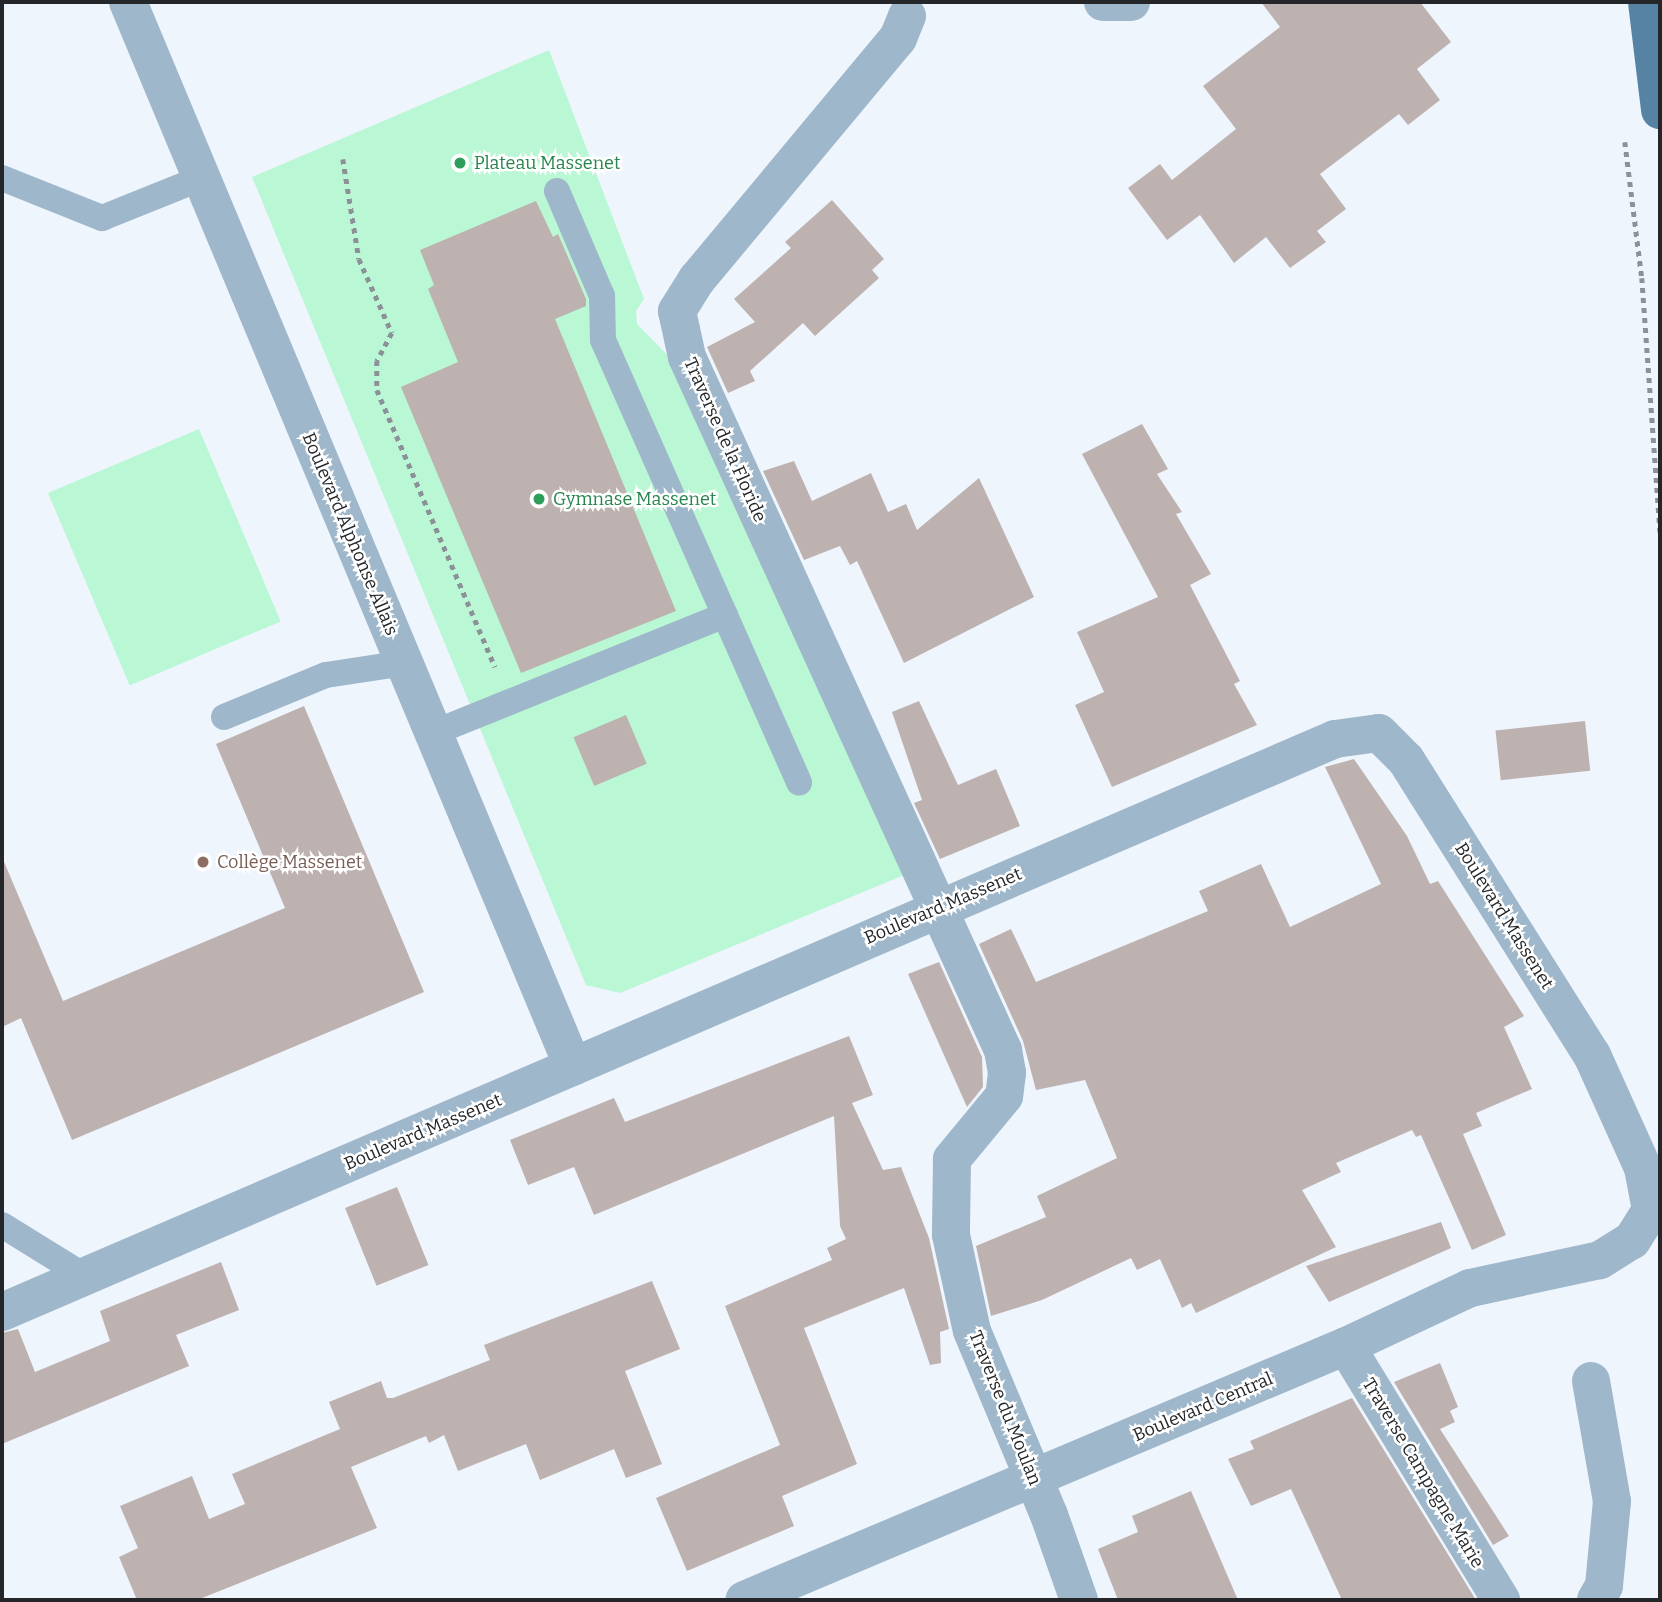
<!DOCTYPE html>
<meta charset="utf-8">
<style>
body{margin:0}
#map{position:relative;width:1662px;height:1602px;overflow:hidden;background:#eef5fd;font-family:Bitter,serif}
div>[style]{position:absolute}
.green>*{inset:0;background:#baf7d5;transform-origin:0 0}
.building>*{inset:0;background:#beb2b0;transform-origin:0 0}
.path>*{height:4.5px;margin-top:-2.25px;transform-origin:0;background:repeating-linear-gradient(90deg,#8c9197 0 5px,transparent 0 10px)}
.service>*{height:26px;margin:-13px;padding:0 13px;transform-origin:13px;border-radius:13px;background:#9fb7ca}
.minor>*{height:38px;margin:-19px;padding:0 19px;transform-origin:19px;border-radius:19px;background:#9fb7ca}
.primary>*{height:38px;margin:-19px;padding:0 19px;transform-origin:19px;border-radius:19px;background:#5682a4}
.dots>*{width:19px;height:19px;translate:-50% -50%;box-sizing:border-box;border:4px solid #fff;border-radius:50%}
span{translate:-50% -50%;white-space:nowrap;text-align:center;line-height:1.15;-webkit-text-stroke:5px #fff;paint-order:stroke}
.leisure-label{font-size:18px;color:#27864d}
.left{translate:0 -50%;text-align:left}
.street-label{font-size:18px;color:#242629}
.education-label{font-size:18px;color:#785e54}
.frame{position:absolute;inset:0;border:4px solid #242629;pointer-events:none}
</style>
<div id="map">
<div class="green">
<div style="clip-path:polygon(549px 50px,644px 299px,636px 311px,637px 324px,676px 364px,909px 873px,620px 993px,586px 985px,252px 177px)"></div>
<div style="left:199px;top:429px;width:209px;height:164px;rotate:67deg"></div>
</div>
<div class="building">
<div style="clip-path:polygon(1261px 2px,1420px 2px,1451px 42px,1417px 69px,1440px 100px,1408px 125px,1399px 114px,1320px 174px,1346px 209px,1317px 231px,1326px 242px,1290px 268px,1266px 237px,1234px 263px,1200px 215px,1167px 240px,1128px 188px,1160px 164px,1172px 180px,1236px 129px,1203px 86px,1280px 27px)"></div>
<div style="clip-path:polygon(832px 200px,884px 259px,872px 270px,879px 278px,815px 336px,803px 323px,750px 371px,755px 381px,728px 393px,707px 347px,755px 322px,734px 299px,791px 248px,785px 242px)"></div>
<div style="clip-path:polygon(536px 201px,553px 237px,558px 234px,586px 299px,586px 306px,555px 319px,676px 611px,521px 673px,401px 387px,458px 362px,428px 289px,434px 285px,420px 250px)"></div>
<div style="clip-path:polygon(1142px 424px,1168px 469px,1157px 474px,1182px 512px,1176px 514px,1211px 574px,1190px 585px,1240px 681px,1234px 684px,1257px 725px,1112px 787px,1075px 705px,1104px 692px,1077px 632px,1158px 597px,1082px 454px)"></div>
<div style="clip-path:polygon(794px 461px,812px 501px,871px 473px,888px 512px,906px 504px,917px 530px,979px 478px,1034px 597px,904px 663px,857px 561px,850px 565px,840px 546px,804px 560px,763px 471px)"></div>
<div style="clip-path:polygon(919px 701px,958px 785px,996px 769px,1020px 826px,940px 859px,914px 803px,922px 800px,892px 712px)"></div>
<div style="clip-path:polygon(304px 706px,424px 992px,72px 1140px,21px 1018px,2px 1027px,2px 857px,63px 1001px,285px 908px,216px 744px)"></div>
<div style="left:626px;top:715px;width:53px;height:57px;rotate:67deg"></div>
<div style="left:1585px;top:721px;width:50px;height:90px;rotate:84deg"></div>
<div style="clip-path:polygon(1354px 759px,1407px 836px,1430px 884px,1438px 881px,1524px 1016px,1504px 1027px,1532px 1089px,1476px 1113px,1482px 1126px,1463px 1134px,1506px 1235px,1472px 1250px,1421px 1135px,1416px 1137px,1412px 1130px,1336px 1163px,1341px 1172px,1302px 1190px,1336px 1247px,1196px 1313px,1191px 1303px,1182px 1308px,1160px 1259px,1137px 1270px,1131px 1258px,1042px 1300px,991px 1316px,976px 1246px,1046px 1217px,1037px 1196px,1117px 1158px,1085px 1080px,1036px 1090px,1023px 1041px,979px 944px,1011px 929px,1036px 982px,1208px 911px,1199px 891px,1261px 864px,1290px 927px,1381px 884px,1325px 767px)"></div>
<div style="clip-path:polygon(939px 962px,982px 1057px,983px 1087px,967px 1107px,908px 974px)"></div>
<div style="clip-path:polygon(849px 1036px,873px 1095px,852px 1103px,883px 1170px,901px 1167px,929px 1238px,949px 1329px,940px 1332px,941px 1363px,930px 1365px,904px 1288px,804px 1328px,857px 1464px,782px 1496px,794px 1526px,687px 1571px,656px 1498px,780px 1445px,725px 1306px,832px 1260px,827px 1248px,846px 1239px,840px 1226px,834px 1116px,594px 1215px,574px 1167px,528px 1185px,510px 1140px,614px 1098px,625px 1122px)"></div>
<div style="left:397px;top:1187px;width:84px;height:56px;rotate:68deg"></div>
<div style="clip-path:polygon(1441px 1222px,1451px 1248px,1329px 1302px,1306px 1266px)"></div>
<div style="clip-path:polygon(221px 1262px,239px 1310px,176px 1335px,189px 1366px,2px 1444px,2px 1333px,18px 1329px,35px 1372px,110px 1341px,100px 1311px)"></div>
<div style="clip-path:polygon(652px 1281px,680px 1349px,625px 1371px,662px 1464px,626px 1478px,614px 1449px,540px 1480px,526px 1444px,458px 1471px,444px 1435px,429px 1443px,426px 1436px,351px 1467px,377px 1528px,197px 1600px,137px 1600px,119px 1557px,138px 1548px,120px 1506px,192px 1476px,209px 1519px,245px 1504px,232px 1474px,340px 1429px,329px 1402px,381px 1381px,387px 1398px,393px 1398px,490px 1360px,484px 1345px)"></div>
<div style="clip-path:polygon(1440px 1363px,1458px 1407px,1450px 1411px,1455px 1422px,1440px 1429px,1509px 1536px,1493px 1545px,1394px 1382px)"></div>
<div style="clip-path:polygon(1352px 1398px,1476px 1600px,1342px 1600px,1291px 1489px,1251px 1506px,1228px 1459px,1254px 1449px,1250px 1441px)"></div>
<div style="clip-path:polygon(1191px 1491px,1238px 1600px,1118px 1600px,1098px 1549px,1138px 1532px,1132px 1516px)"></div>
</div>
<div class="path">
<div style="left:1625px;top:142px;width:137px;rotate:82.9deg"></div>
<div style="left:1642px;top:278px;width:255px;rotate:85.9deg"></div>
<div style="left:343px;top:159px;width:101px;rotate:80.9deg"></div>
<div style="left:359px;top:259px;width:81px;rotate:66deg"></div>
<div style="left:392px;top:333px;width:32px;rotate:118deg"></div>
<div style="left:377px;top:361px;width:29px;rotate:90deg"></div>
<div style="left:377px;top:390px;width:301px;rotate:66.9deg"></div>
</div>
<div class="service">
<div style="left:2px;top:178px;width:108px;rotate:21.8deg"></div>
<div style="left:102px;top:218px;width:110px;rotate:-21.9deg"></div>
<div style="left:557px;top:191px;width:114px;rotate:66.8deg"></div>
<div style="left:602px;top:296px;width:44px;rotate:88.7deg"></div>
<div style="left:603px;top:340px;width:484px;rotate:66.1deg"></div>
<div style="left:224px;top:717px;width:110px;rotate:-22.4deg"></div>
<div style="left:326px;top:675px;width:79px;rotate:-8.7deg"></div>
<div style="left:433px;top:733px;width:315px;rotate:-22deg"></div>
<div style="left:2px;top:1225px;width:99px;rotate:31.8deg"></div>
</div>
<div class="minor">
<div style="left:128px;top:2px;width:1154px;rotate:67.32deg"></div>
<div style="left:1103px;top:2px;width:28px"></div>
<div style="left:907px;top:16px;width:24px;rotate:112deg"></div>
<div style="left:898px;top:38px;width:314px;rotate:129.8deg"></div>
<div style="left:697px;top:279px;width:38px;rotate:122deg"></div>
<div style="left:677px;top:311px;width:47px;rotate:77.7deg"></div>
<div style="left:687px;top:357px;width:762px;rotate:65.49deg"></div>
<div style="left:1003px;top:1050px;width:23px;rotate:80deg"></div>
<div style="left:1007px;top:1073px;width:23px;rotate:97deg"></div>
<div style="left:1004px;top:1096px;width:82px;rotate:129.5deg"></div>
<div style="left:952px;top:1159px;width:76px;rotate:90.8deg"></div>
<div style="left:951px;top:1235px;width:98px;rotate:77.7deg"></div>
<div style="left:972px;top:1331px;width:199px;rotate:67.3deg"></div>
<div style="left:1049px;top:1515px;width:90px;rotate:70.6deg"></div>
<div style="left:2px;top:1312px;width:1451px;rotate:-23.26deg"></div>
<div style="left:1335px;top:739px;width:44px;rotate:-7.8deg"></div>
<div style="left:1379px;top:733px;width:38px;rotate:45deg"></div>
<div style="left:1406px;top:760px;width:349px;rotate:57.8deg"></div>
<div style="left:1592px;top:1055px;width:124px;rotate:65.7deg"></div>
<div style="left:1643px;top:1168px;width:43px;rotate:79.2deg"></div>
<div style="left:1651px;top:1210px;width:36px;rotate:122deg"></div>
<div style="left:1632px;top:1240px;width:38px;rotate:148deg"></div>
<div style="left:1600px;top:1260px;width:133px;rotate:167.8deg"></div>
<div style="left:1470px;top:1288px;width:137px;rotate:154.9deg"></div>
<div style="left:1346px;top:1346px;width:653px;rotate:157.12deg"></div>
<div style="left:1346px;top:1346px;width:298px;rotate:58.6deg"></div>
<div style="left:1591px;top:1381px;width:122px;rotate:80.1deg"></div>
<div style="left:1612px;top:1501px;width:85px;rotate:95.4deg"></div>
<div style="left:1604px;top:1586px;width:16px;rotate:120deg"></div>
</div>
<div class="primary">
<div style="left:1647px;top:2px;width:109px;rotate:83.1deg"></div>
</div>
<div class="dots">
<div style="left:460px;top:163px;background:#2e9e5b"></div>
<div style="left:539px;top:499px;background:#2e9e5b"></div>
<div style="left:203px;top:862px;background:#8d6e63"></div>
</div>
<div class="leisure-label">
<span class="left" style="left:474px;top:163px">Plateau Massenet</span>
<span class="left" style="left:553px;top:499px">Gymnase Massenet</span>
</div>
<div class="street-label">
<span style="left:725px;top:440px;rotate:66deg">Traverse de la Floride</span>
<span style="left:350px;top:534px;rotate:67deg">Boulevard Alphonse Allais</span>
<span style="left:943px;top:906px;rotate:-23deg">Boulevard Massenet</span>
<span style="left:1504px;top:916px;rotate:58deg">Boulevard Massenet</span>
<span style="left:423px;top:1132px;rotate:-23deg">Boulevard Massenet</span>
<span style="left:1203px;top:1407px;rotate:-23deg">Boulevard Central</span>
<span style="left:1005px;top:1408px;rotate:68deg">Traverse du Moulan</span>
<span style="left:1423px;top:1473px;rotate:59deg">Traverse Campagne Marie</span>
</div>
<div class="education-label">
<span class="left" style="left:217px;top:862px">Collège Massenet</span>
</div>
<div class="frame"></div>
</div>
